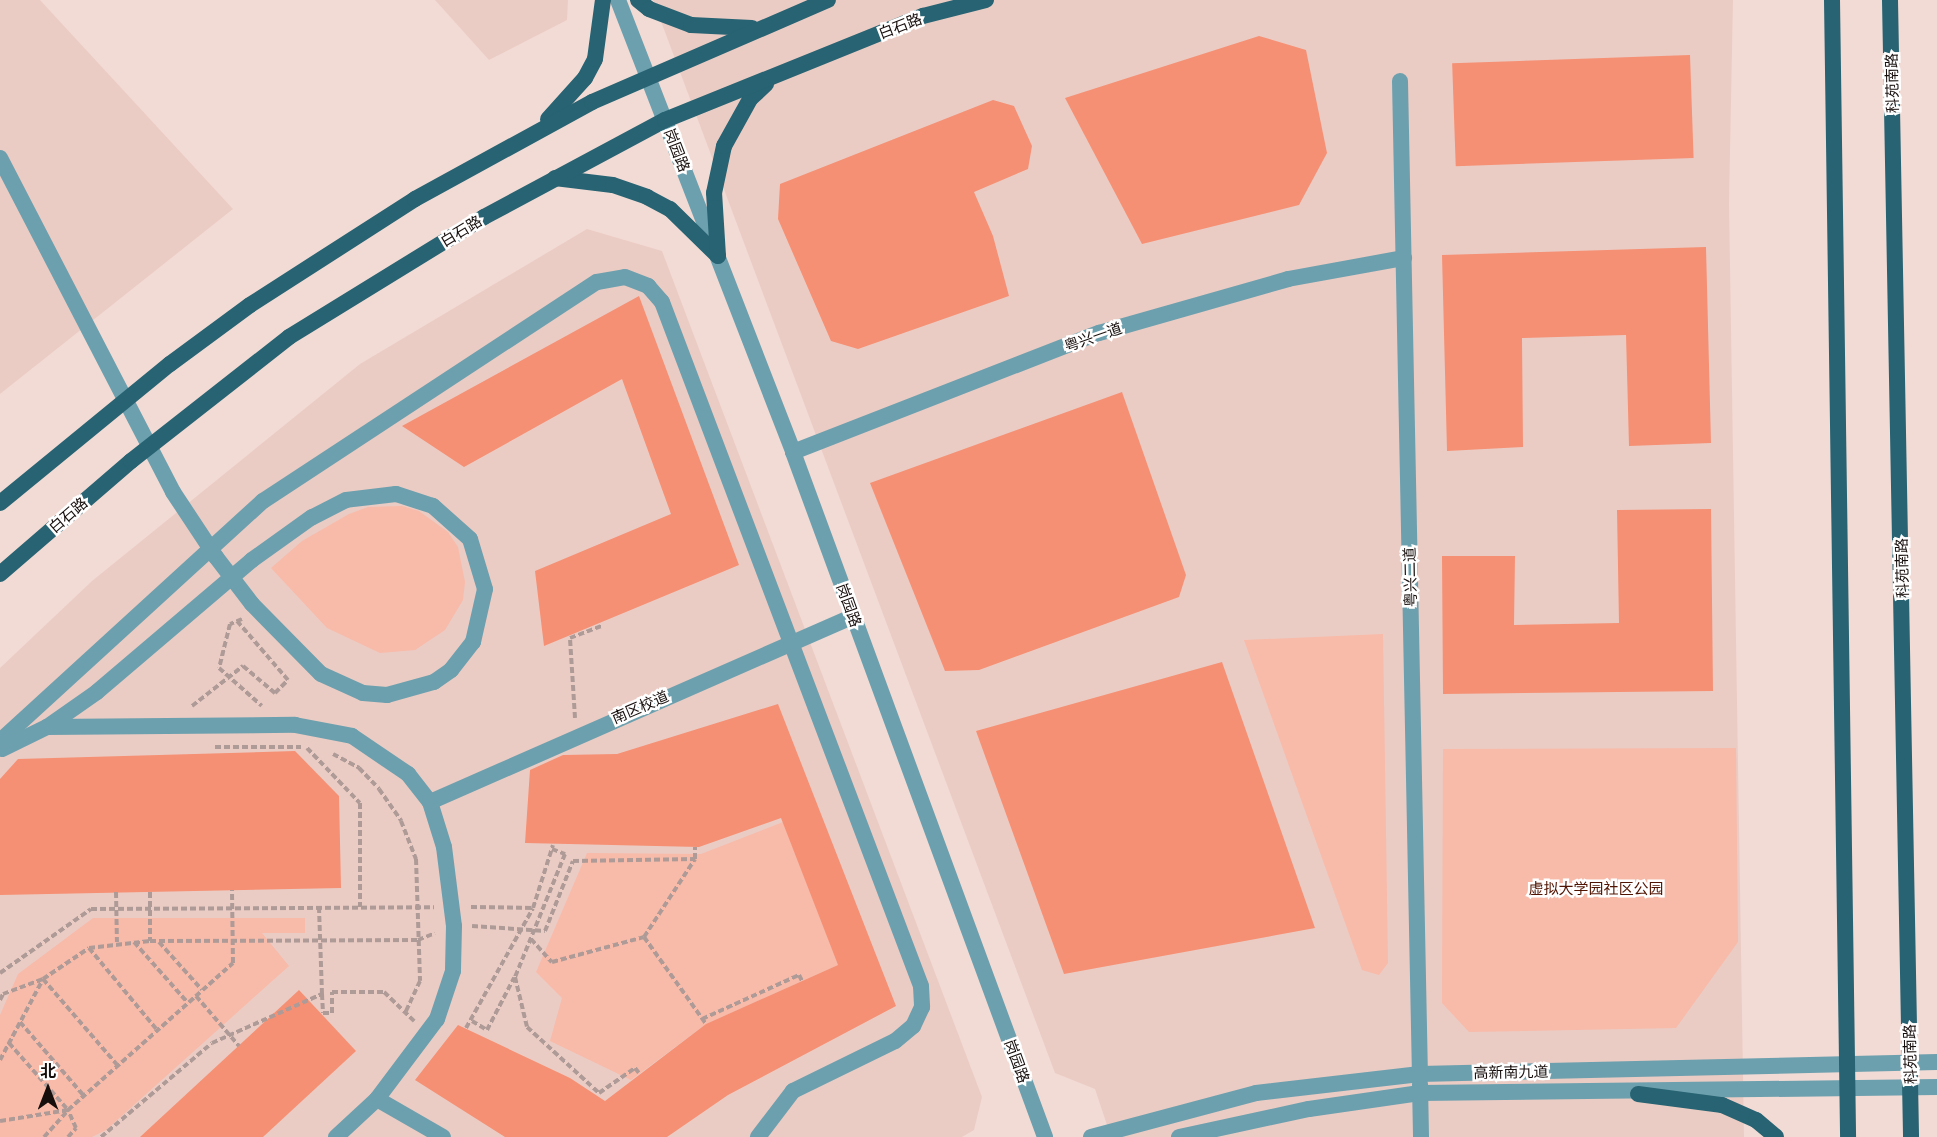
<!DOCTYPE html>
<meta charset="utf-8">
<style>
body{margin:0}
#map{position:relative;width:1937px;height:1137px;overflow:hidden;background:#f2dbd5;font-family:"Archivo Narrow","Noto Sans SC",sans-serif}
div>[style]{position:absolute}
.built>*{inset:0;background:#ebccc4}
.green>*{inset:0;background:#f8baa9}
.building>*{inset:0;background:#f59074;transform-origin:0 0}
.path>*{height:4px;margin-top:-2px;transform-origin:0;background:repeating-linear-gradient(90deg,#ae9b97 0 6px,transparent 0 9px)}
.minor>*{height:16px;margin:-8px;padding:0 8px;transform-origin:8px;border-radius:8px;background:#6da0ae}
.tertiary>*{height:16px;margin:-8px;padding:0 8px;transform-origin:8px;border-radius:8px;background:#6da0ae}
.primary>*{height:16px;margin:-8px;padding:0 8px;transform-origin:8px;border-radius:8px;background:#276372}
span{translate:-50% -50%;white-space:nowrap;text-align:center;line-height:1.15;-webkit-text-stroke:5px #fff;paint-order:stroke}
.street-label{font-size:15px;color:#160e0c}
.park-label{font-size:15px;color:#511402}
.north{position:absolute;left:18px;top:1059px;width:60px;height:60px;-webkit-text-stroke:4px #fff;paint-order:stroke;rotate:0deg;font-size:16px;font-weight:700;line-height:24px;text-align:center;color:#160e0c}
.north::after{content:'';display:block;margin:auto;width:21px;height:27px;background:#160e0c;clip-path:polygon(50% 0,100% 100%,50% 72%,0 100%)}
</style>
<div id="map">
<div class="built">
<div style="clip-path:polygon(0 0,40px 0,233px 209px,0 394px)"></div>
<div style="clip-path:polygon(435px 0,568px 0,567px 20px,489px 60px)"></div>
<div style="clip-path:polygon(653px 0,1733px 0,1729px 203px,1744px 1137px,1111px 1137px,1095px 1089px,1055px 1073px)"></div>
<div style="clip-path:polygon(587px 229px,662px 251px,982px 1097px,974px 1130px,962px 1137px,0 1137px,0 668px,92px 581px,360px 364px)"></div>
</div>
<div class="green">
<div style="clip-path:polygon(402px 506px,419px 511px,448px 532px,458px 547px,465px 582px,463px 600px,445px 630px,415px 650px,380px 653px,327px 628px,271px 568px,302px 541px,349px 514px,368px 507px)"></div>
<div style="clip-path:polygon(1383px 634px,1388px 963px,1379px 975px,1362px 970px,1244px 640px)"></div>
<div style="clip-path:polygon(1736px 748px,1738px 942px,1676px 1028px,1469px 1032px,1442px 1003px,1443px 749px)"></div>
<div style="clip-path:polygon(783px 822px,838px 965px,706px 1024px,631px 1080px,550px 1041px,562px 998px,536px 972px,587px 853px,701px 854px)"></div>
<div style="clip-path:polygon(93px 918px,305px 918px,305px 933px,262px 933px,289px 966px,106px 1130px,92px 1137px,0 1137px,0 1015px,18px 974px)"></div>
</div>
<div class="building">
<div style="clip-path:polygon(1259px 36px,1306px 50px,1327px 153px,1299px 205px,1142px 244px,1065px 98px)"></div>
<div style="left:1690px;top:55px;width:103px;height:238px;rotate:88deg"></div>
<div style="clip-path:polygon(993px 100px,1014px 106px,1032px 146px,1028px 169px,974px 192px,993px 236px,1009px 296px,858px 349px,831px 341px,778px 219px,780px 184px)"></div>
<div style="clip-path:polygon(1706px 247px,1711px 443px,1629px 446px,1626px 335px,1522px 338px,1523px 447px,1447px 451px,1442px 255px)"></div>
<div style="clip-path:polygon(639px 296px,739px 565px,544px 646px,535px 571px,671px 514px,622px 379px,464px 467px,402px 426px)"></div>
<div style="clip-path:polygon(1122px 392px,1186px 575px,1179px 597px,979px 670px,945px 671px,870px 483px)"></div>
<div style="clip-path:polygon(1711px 509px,1713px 691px,1443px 694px,1442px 556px,1515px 556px,1514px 625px,1619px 623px,1617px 510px)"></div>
<div style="clip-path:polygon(1222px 662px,1315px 928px,1064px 974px,976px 731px)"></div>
<div style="clip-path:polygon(778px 704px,896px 1006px,728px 1095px,667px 1137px,505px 1137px,415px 1080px,458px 1025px,570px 1078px,605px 1101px,706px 1024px,838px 965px,781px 818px,699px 847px,525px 843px,530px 770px,563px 755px,617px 754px)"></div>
<div style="clip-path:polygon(295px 751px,339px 796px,341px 888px,0 895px,0 779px,18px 759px)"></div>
<div style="clip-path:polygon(299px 990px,356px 1051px,263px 1137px,140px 1137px)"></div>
</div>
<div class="path">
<div style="left:242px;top:619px;width:13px;rotate:157deg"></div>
<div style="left:230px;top:624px;width:45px;rotate:104deg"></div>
<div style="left:219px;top:668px;width:57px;rotate:41.5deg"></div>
<div style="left:192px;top:706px;width:65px;rotate:-38.1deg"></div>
<div style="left:243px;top:666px;width:42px;rotate:40.2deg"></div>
<div style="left:275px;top:693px;width:18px;rotate:-45deg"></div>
<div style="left:288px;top:680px;width:78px;rotate:-130.8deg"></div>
<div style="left:575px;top:718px;width:80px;rotate:-93.6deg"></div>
<div style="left:570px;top:638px;width:34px;rotate:-21deg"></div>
<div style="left:215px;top:747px;width:86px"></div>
<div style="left:307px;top:748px;width:76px;rotate:46.1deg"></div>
<div style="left:360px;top:803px;width:104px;rotate:90deg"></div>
<div style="left:333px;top:754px;width:30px;rotate:28deg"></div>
<div style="left:359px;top:768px;width:29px;rotate:46deg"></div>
<div style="left:379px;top:789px;width:39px;rotate:55deg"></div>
<div style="left:401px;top:821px;width:41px;rotate:68.5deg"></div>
<div style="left:416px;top:859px;width:122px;rotate:88.1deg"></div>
<div style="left:420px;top:981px;width:35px;rotate:115deg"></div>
<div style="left:552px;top:849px;width:14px;rotate:21deg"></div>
<div style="left:565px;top:854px;width:133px;rotate:112.1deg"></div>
<div style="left:515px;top:977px;width:51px;rotate:76.5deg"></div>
<div style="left:527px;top:1027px;width:98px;rotate:42.5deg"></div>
<div style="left:599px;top:1093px;width:44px;rotate:-34.8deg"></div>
<div style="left:635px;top:1068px;width:6px;rotate:51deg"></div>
<div style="left:116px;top:892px;width:50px;rotate:88.9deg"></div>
<div style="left:150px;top:892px;width:49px;rotate:90deg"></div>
<div style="left:471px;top:907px;width:62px;rotate:0.9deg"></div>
<div style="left:472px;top:926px;width:73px;rotate:3.9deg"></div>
<div style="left:545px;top:931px;width:75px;rotate:-68.2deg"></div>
<div style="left:573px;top:861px;width:122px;rotate:-0.9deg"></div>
<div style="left:695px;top:859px;width:12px;rotate:-90deg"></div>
<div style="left:644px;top:937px;width:107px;rotate:54.5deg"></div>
<div style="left:531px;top:939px;width:31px;rotate:48deg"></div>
<div style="left:552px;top:962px;width:95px;rotate:-15.2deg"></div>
<div style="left:644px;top:937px;width:93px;rotate:-56.8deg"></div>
<div style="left:134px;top:942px;width:81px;rotate:48.5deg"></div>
<div style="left:159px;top:942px;width:64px;rotate:48.1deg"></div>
<div style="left:89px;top:948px;width:108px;rotate:50.3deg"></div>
<div style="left:0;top:973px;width:111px;rotate:-35.1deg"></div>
<div style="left:91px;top:909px;width:343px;rotate:-0.3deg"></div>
<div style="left:322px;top:994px;width:19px;rotate:87deg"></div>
<div style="left:323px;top:1013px;width:9px"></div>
<div style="left:332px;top:1013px;width:21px;rotate:-90deg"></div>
<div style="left:332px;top:992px;width:52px"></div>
<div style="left:384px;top:992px;width:42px;rotate:44deg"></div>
<div style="left:196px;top:996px;width:66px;rotate:49.3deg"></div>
<div style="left:0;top:1000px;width:7px;rotate:-63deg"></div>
<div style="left:3px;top:994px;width:43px;rotate:-20.6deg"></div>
<div style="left:43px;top:979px;width:115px;rotate:49.2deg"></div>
<div style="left:702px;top:1019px;width:107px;rotate:-24.4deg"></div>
<div style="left:799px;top:975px;width:7px;rotate:63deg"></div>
<div style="left:472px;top:1021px;width:17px;rotate:31deg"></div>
<div style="left:487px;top:1030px;width:59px;rotate:-62.6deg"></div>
<div style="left:20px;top:1022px;width:98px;rotate:49.1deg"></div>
<div style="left:466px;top:1028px;width:137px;rotate:-60.8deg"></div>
<div style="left:533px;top:908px;width:66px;rotate:-72.4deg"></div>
<div style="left:9px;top:1043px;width:89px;rotate:48.6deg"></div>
<div style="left:0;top:1060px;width:92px;rotate:-62deg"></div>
<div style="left:43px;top:979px;width:55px;rotate:-34deg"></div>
<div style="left:89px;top:948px;width:61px;rotate:-6.5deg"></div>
<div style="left:150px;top:941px;width:268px;rotate:-0.2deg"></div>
<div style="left:418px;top:940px;width:18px;rotate:-22deg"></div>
<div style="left:0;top:1121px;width:69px;rotate:-9.2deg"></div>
<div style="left:44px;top:1137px;width:36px;rotate:-48deg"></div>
<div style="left:68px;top:1137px;width:12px;rotate:-48deg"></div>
<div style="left:76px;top:1128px;width:20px;rotate:-114deg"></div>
<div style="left:68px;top:1110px;width:221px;rotate:-41.7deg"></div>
<div style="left:233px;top:963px;width:73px;rotate:-90.8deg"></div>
<div style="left:101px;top:1137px;width:145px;rotate:-40.3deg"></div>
<div style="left:212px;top:1043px;width:120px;rotate:-24deg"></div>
<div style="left:322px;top:994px;width:86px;rotate:-92deg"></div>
</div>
<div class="minor">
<div style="left:1400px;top:81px;width:993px;rotate:88.85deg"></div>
<div style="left:0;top:158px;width:376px;rotate:62.6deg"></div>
<div style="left:173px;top:492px;width:78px;rotate:56.5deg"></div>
<div style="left:216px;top:557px;width:59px;rotate:52.5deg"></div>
<div style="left:252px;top:604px;width:98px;rotate:45.4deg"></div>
<div style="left:321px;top:674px;width:46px;rotate:24.3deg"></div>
<div style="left:363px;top:693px;width:24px;rotate:5deg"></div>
<div style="left:387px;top:695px;width:49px;rotate:-15.5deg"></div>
<div style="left:434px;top:682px;width:21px;rotate:-35deg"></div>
<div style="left:451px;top:670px;width:36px;rotate:-52deg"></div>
<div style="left:473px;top:642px;width:54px;rotate:-77.2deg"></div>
<div style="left:485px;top:589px;width:52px;rotate:-106.7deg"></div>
<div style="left:470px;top:539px;width:50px;rotate:-138.3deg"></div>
<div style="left:433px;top:506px;width:39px;rotate:-162deg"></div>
<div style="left:396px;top:494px;width:50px;rotate:173.2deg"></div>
<div style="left:346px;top:500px;width:38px;rotate:153deg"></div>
<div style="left:312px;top:517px;width:74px;rotate:144.4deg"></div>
<div style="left:252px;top:560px;width:204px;rotate:139.6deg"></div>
<div style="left:97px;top:692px;width:61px;rotate:145deg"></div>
<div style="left:793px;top:452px;width:328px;rotate:-21.3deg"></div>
<div style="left:1099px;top:333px;width:197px;rotate:-15.9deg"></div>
<div style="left:1288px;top:279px;width:118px;rotate:-10.3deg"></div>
<div style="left:0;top:741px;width:356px;rotate:-42.4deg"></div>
<div style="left:263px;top:501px;width:399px;rotate:-33.3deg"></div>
<div style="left:597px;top:282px;width:28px;rotate:-10deg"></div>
<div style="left:625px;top:277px;width:25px;rotate:21deg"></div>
<div style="left:648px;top:286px;width:21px;rotate:49deg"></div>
<div style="left:662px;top:302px;width:731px;rotate:69.26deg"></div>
<div style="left:921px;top:986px;width:21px;rotate:87deg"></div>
<div style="left:922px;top:1007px;width:21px;rotate:115deg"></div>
<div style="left:913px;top:1026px;width:23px;rotate:140deg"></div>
<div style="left:895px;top:1041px;width:114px;rotate:153.9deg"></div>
<div style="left:793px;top:1091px;width:58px;rotate:127.3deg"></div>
<div style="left:2px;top:749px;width:50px;rotate:-26.1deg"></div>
<div style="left:47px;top:727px;width:248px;rotate:-0.5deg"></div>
<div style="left:295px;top:725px;width:58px;rotate:10.9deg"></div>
<div style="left:352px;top:736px;width:68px;rotate:34.2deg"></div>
<div style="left:408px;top:774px;width:36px;rotate:52deg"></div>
<div style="left:430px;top:802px;width:47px;rotate:72.7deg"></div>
<div style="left:444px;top:847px;width:80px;rotate:82.8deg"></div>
<div style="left:454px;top:926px;width:45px;rotate:91.3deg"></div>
<div style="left:453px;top:971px;width:51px;rotate:108.4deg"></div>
<div style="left:437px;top:1019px;width:100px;rotate:126.9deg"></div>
<div style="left:377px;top:1099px;width:56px;rotate:137.2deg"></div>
<div style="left:430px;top:802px;width:462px;rotate:-23.7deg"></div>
<div style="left:377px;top:1099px;width:76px;rotate:29.9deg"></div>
</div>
<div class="tertiary">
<div style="left:618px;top:0;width:485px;rotate:68.8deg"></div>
<div style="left:793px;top:452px;width:730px;rotate:69.8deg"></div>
<div style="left:1420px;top:1084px;width:53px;rotate:88.9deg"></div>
<div style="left:1091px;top:1137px;width:171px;rotate:-14.9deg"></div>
<div style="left:1256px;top:1093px;width:165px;rotate:-6.6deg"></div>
<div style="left:1420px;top:1074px;width:517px;rotate:-1.33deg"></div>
<div style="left:1179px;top:1137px;width:133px;rotate:-12.2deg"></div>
<div style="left:1309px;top:1109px;width:112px;rotate:-8.2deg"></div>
<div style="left:1420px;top:1093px;width:517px;rotate:-0.66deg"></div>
</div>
<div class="primary">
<div style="left:638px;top:0;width:14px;rotate:39deg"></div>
<div style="left:649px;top:9px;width:45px;rotate:20.9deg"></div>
<div style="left:691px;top:25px;width:61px;rotate:2.8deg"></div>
<div style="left:1832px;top:0;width:1137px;rotate:89.19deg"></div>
<div style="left:1890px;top:0;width:1137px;rotate:88.94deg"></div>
<div style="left:548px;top:119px;width:55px;rotate:-47.9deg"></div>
<div style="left:585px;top:78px;width:21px;rotate:-62deg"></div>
<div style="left:595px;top:59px;width:60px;rotate:-82.3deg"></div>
<div style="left:555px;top:178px;width:58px;rotate:6.9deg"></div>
<div style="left:613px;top:185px;width:36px;rotate:19deg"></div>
<div style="left:647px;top:197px;width:26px;rotate:28deg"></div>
<div style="left:670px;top:209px;width:67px;rotate:44.4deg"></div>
<div style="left:718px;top:256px;width:63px;rotate:-93.6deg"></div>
<div style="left:714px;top:193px;width:48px;rotate:-78deg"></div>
<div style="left:724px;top:146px;width:54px;rotate:-61deg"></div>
<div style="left:750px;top:99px;width:22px;rotate:-43deg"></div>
<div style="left:0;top:503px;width:220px;rotate:-39.3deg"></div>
<div style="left:170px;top:364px;width:99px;rotate:-36.4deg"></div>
<div style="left:250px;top:305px;width:196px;rotate:-32.7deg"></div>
<div style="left:415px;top:199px;width:202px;rotate:-28.7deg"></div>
<div style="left:592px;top:102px;width:257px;rotate:-23.4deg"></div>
<div style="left:0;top:574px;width:173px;rotate:-40.8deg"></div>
<div style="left:131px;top:461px;width:201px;rotate:-38.1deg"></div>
<div style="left:289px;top:337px;width:229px;rotate:-31.6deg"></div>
<div style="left:484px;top:217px;width:205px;rotate:-28.2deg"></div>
<div style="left:665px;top:120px;width:278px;rotate:-22deg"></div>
<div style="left:923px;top:16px;width:65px;rotate:-14.3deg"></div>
<div style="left:1638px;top:1094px;width:85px;rotate:7.5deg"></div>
<div style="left:1722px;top:1105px;width:37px;rotate:24deg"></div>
<div style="left:1756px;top:1120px;width:26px;rotate:40deg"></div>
</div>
<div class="street-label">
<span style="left:900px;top:26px;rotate:-21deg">白石路</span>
<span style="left:1892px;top:83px;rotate:-91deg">科苑南路</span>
<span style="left:677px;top:150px;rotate:69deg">岗园路</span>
<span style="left:461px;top:231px;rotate:-31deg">白石路</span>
<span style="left:1093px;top:337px;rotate:-19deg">粤兴一道</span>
<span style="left:68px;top:515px;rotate:-41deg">白石路</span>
<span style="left:1902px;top:568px;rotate:-91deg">科苑南路</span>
<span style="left:1410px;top:577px;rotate:-91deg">粤兴二道</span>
<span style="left:849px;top:605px;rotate:70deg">岗园路</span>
<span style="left:640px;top:707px;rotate:-23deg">南区校道</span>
<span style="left:1910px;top:1054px;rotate:-91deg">科苑南路</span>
<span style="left:1017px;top:1061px;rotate:70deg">岗园路</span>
<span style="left:1511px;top:1072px;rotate:-1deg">高新南九道</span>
</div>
<div class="park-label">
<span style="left:1596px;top:889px">虚拟大学园社区公园</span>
</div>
<div class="north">北</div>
</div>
